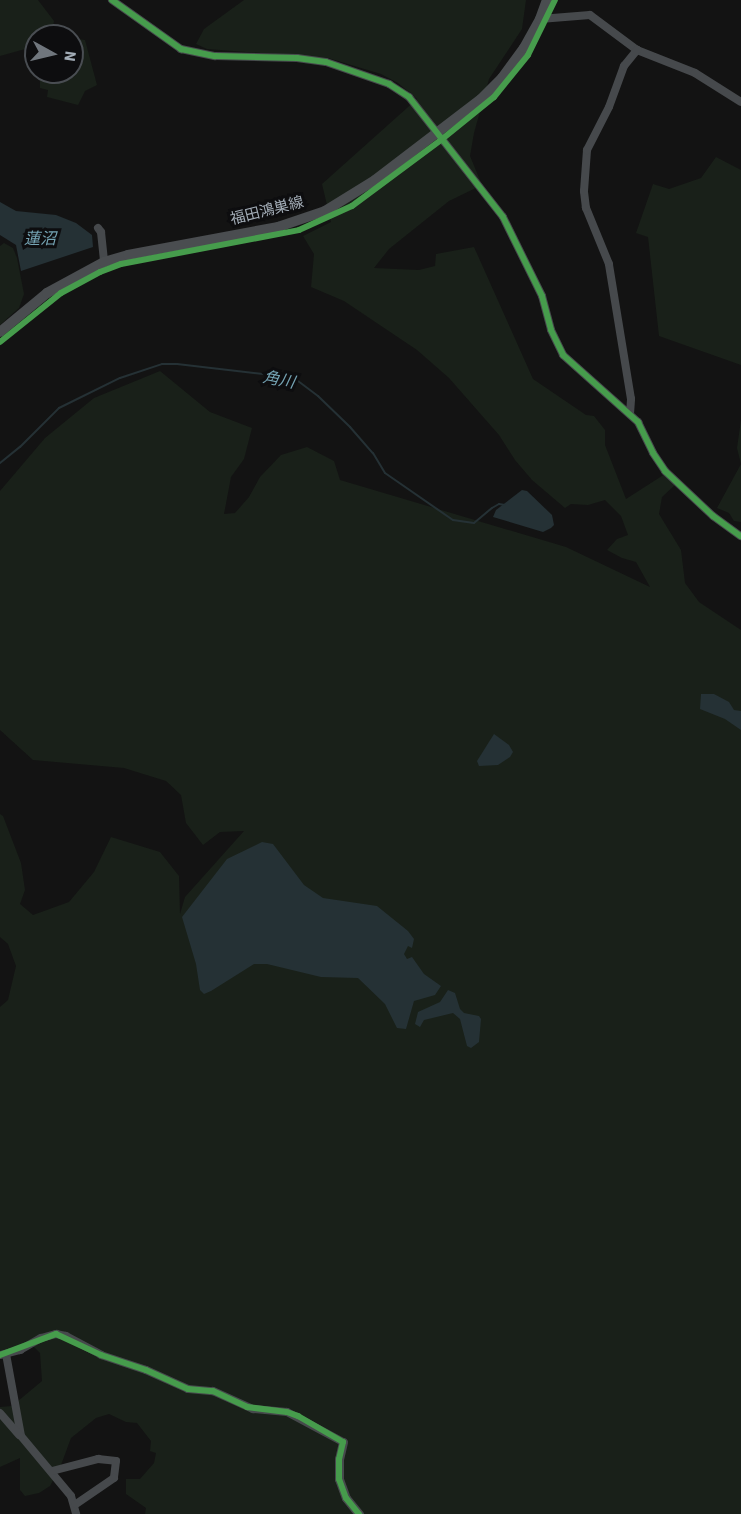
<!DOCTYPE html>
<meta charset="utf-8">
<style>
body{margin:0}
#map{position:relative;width:741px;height:1514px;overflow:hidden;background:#131313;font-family:"Source Sans 3","Noto Sans JP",sans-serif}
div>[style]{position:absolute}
.green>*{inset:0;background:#192019}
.water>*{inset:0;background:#253135}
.stream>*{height:2px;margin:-1px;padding:0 1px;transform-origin:1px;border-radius:1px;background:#253135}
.minor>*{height:8px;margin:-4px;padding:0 4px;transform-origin:4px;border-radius:4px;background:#46494c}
.tertiary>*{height:9px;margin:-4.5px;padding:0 4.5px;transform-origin:4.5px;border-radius:4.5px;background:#46494c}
.secondary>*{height:10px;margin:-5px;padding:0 5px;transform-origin:5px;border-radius:5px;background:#4a4d50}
.cycleway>*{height:6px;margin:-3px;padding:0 3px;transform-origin:3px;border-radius:3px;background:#469c4c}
span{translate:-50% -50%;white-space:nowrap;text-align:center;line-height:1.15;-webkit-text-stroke:6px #0d0d0f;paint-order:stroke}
.street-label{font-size:15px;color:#a2acb6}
.water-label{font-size:16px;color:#75a4b4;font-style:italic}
.north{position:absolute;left:24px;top:24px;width:60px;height:60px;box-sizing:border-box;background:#0d0d0f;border:2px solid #494d52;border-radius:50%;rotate:98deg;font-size:16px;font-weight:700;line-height:24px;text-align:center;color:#a2acb6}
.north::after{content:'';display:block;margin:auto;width:21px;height:27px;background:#70767d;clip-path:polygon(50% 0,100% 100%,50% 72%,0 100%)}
</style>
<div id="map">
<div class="green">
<div style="clip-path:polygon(0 0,38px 0,54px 21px,51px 36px,36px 36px,36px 46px,0 56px)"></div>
<div style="clip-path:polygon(244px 0,526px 0,522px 29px,489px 79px,474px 133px,470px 156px,482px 185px,449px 201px,389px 249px,374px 268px,419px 270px,435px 266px,436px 254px,474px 247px,533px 379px,586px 415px,594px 416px,605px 430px,605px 445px,626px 499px,665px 474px,675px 485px,662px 497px,659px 514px,681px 550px,685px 583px,699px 602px,741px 630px,741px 1514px,145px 1514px,146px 1508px,126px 1494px,126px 1479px,140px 1479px,154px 1463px,156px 1453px,150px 1451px,151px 1441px,137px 1423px,126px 1422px,109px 1414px,96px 1418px,71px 1438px,61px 1465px,50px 1486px,39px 1493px,25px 1496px,20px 1490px,20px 1458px,0 1467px,0 1407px,12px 1406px,42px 1381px,40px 1353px,32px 1345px,0 1351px,0 1007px,8px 1000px,16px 966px,8px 944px,0 937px,0 814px,3px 816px,21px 863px,25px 890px,20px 904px,33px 915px,69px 902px,94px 872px,111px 837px,160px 852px,179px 876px,180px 914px,185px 897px,244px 831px,220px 832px,203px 845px,186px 823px,181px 795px,166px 781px,124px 768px,33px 760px,0 730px,0 491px,45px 438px,94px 398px,160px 371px,210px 412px,252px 428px,244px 459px,231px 477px,224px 514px,235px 513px,249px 497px,260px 477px,281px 455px,307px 447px,334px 461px,340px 480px,566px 547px,650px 587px,636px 562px,622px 558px,607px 550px,617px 539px,628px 535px,621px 516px,605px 500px,588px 505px,571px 504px,565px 508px,532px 480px,515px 460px,499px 435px,449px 378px,417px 350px,344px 301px,311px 287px,314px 254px,303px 236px,331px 222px,322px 184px,417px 99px,398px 83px,381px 74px,328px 58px,207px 49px,196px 44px,204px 29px)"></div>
<div style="clip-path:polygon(72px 38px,85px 40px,97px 85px,85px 91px,78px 105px,47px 97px,48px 90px,40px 88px,40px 72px,72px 72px)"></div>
<div style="clip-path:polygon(716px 157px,741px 170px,741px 365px,659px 336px,648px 237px,636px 233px,653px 184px,669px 189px,701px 178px)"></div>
<div style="clip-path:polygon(4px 243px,13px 248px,17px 258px,24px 294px,19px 308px,0 325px,0 246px)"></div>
<div style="clip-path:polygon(741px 420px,741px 522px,734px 521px,729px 513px,717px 508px,741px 464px,737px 448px)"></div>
</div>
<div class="water">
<div style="clip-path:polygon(0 202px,16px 211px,56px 215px,76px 223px,92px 235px,93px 247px,21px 271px,16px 245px,0 235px)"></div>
<div style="clip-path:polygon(522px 490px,527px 491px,552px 515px,554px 525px,551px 528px,543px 532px,493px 517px,496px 510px)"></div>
<div style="clip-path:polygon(701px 694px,714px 694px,729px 702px,734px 710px,741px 711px,741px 730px,725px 719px,700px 709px)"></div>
<div style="clip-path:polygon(494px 734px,509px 745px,513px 752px,510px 757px,498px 765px,479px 766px,477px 761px)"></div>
<div style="clip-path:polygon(262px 842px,273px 844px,304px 885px,323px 898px,377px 906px,408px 931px,414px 939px,412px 948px,408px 946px,404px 954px,407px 959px,412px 957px,424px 974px,441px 986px,435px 995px,414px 1001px,406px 1029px,397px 1028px,385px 1004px,358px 978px,321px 977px,267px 964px,254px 964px,211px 991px,204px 994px,200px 990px,196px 964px,182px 917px,227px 859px)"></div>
<div style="clip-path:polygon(448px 990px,455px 993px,460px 1009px,464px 1013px,479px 1016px,481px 1019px,479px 1042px,471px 1048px,467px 1046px,460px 1019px,453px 1013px,424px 1020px,420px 1027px,415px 1024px,418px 1012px,440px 1002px)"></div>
</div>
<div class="stream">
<div style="left:0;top:463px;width:26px;rotate:-39deg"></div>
<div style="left:20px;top:447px;width:55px;rotate:-45deg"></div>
<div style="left:59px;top:408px;width:68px;rotate:-26.2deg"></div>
<div style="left:120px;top:378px;width:44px;rotate:-18.4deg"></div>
<div style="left:162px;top:364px;width:15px"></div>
<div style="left:177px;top:364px;width:105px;rotate:6.6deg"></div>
<div style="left:281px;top:376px;width:18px;rotate:16deg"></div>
<div style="left:298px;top:381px;width:25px;rotate:37deg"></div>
<div style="left:318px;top:396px;width:45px;rotate:44.1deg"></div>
<div style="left:350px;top:427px;width:35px;rotate:49deg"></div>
<div style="left:373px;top:453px;width:23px;rotate:59deg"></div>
<div style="left:385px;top:473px;width:83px;rotate:34.7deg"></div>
<div style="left:453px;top:520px;width:21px;rotate:8deg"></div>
<div style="left:474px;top:523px;width:23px;rotate:-40deg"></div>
<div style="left:492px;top:508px;width:8px;rotate:-30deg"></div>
<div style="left:499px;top:504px;width:6px;rotate:9deg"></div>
</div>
<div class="minor">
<div style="left:112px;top:0;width:85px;rotate:35.4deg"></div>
<div style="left:181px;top:49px;width:35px;rotate:12deg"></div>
<div style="left:215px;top:56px;width:82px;rotate:1.4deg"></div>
<div style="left:297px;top:58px;width:29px;rotate:8deg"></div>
<div style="left:326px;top:62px;width:67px;rotate:19.2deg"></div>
<div style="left:389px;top:84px;width:24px;rotate:33deg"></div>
<div style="left:409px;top:97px;width:152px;rotate:51.9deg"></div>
<div style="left:503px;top:217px;width:88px;rotate:63.7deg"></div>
<div style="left:542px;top:296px;width:35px;rotate:75deg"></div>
<div style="left:551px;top:330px;width:28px;rotate:64deg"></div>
<div style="left:563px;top:355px;width:101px;rotate:41.8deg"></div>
<div style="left:638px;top:422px;width:34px;rotate:64deg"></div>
<div style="left:653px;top:453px;width:22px;rotate:56deg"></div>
<div style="left:665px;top:471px;width:66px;rotate:43.2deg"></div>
<div style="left:713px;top:516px;width:34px;rotate:36deg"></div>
<div style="left:540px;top:19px;width:50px;rotate:-4.6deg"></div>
<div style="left:590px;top:15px;width:59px;rotate:36.7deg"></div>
<div style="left:637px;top:50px;width:62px;rotate:21.6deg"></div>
<div style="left:695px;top:73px;width:54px;rotate:32.2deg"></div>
<div style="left:98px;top:228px;width:5px;rotate:53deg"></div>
<div style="left:101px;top:232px;width:30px;rotate:84deg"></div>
<div style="left:630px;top:414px;width:15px;rotate:-86deg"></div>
<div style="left:631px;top:399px;width:137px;rotate:-99.3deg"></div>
<div style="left:609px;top:264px;width:61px;rotate:-112.3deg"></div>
<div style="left:586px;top:208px;width:17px;rotate:-97deg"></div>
<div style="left:584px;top:191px;width:41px;rotate:-85.8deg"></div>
<div style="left:587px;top:150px;width:48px;rotate:-62.9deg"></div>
<div style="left:609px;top:107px;width:44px;rotate:-69.9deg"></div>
<div style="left:624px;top:66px;width:21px;rotate:-51deg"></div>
<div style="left:6px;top:1354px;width:83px;rotate:79.6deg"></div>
<div style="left:21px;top:1436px;width:78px;rotate:50.2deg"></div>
<div style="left:71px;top:1496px;width:19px;rotate:74deg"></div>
<div style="left:0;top:1355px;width:21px;rotate:-14deg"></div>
<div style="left:20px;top:1350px;width:24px;rotate:-30deg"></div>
<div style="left:41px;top:1338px;width:16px;rotate:-15deg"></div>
<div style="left:56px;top:1334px;width:10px;rotate:11deg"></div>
<div style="left:66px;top:1336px;width:40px;rotate:28deg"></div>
<div style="left:101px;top:1355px;width:47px;rotate:18.4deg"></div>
<div style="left:146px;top:1370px;width:46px;rotate:24.3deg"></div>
<div style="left:188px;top:1389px;width:25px;rotate:5deg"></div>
<div style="left:213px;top:1391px;width:44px;rotate:24.2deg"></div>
<div style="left:253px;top:1409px;width:34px;rotate:5deg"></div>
<div style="left:287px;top:1412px;width:64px;rotate:28.2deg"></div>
<div style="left:0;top:1413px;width:29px;rotate:49deg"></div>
<div style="left:52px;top:1471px;width:48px;rotate:-14.6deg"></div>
<div style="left:98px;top:1459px;width:18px;rotate:6deg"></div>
<div style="left:116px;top:1461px;width:17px;rotate:97deg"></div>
<div style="left:114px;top:1478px;width:46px;rotate:145.6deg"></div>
</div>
<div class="tertiary">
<div style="left:343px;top:1442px;width:17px;rotate:103deg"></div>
<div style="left:339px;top:1459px;width:20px;rotate:90deg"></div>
<div style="left:339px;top:1479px;width:20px;rotate:70deg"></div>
<div style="left:346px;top:1498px;width:21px;rotate:51deg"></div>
</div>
<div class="secondary">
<div style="left:0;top:332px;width:61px;rotate:-39.7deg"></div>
<div style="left:47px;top:293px;width:65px;rotate:-28.5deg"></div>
<div style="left:104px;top:262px;width:25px;rotate:-16deg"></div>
<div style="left:128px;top:255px;width:153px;rotate:-10.6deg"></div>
<div style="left:278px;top:227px;width:50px;rotate:-18.8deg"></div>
<div style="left:325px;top:211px;width:59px;rotate:-31.8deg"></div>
<div style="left:375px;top:180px;width:133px;rotate:-37.4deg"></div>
<div style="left:481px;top:99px;width:30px;rotate:-45deg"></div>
<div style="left:502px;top:78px;width:37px;rotate:-54deg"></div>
<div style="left:524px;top:48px;width:33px;rotate:-61deg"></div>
<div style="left:540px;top:19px;width:20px;rotate:-70deg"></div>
</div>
<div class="cycleway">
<div style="left:112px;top:0;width:85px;rotate:35.4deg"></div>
<div style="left:181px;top:49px;width:35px;rotate:12deg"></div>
<div style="left:215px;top:56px;width:82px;rotate:1.4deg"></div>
<div style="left:297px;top:58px;width:29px;rotate:8deg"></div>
<div style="left:326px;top:62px;width:67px;rotate:19.2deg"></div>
<div style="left:389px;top:84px;width:24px;rotate:33deg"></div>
<div style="left:409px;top:97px;width:152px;rotate:51.9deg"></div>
<div style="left:503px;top:217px;width:88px;rotate:63.7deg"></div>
<div style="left:542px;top:296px;width:35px;rotate:75deg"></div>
<div style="left:551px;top:330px;width:28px;rotate:64deg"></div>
<div style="left:563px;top:355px;width:101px;rotate:41.8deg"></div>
<div style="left:638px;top:422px;width:34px;rotate:64deg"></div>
<div style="left:653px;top:453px;width:22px;rotate:56deg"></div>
<div style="left:665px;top:471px;width:66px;rotate:43.2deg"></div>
<div style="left:713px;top:516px;width:34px;rotate:36deg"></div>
<div style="left:0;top:342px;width:78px;rotate:-38.8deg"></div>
<div style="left:61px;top:293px;width:44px;rotate:-28.3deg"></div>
<div style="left:100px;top:272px;width:22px;rotate:-21deg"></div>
<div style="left:121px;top:264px;width:181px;rotate:-10.8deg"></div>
<div style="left:299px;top:230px;width:58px;rotate:-24.4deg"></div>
<div style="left:352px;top:206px;width:111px;rotate:-36.6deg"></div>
<div style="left:441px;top:140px;width:68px;rotate:-39.1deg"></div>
<div style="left:494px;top:97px;width:54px;rotate:-51deg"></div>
<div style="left:528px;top:55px;width:61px;rotate:-63.9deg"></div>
<div style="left:0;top:1355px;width:60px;rotate:-20.6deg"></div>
<div style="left:56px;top:1334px;width:50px;rotate:25deg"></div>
<div style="left:101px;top:1355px;width:47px;rotate:18.4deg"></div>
<div style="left:146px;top:1370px;width:46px;rotate:24.3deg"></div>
<div style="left:188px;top:1389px;width:25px;rotate:5deg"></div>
<div style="left:213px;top:1391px;width:38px;rotate:25deg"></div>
<div style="left:247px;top:1407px;width:40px;rotate:7.1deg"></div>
<div style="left:287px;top:1412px;width:12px;rotate:20deg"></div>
<div style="left:298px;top:1416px;width:52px;rotate:30deg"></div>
<div style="left:343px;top:1442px;width:17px;rotate:103deg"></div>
<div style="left:339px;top:1459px;width:20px;rotate:90deg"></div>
<div style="left:339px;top:1479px;width:20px;rotate:70deg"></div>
<div style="left:346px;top:1498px;width:21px;rotate:51deg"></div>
</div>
<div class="street-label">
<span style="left:267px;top:211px;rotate:-14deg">福田鴻巣線</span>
</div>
<div class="water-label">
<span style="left:40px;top:239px">蓮沼</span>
<span style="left:279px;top:380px;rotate:11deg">角川</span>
</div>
<div class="north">N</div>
</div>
